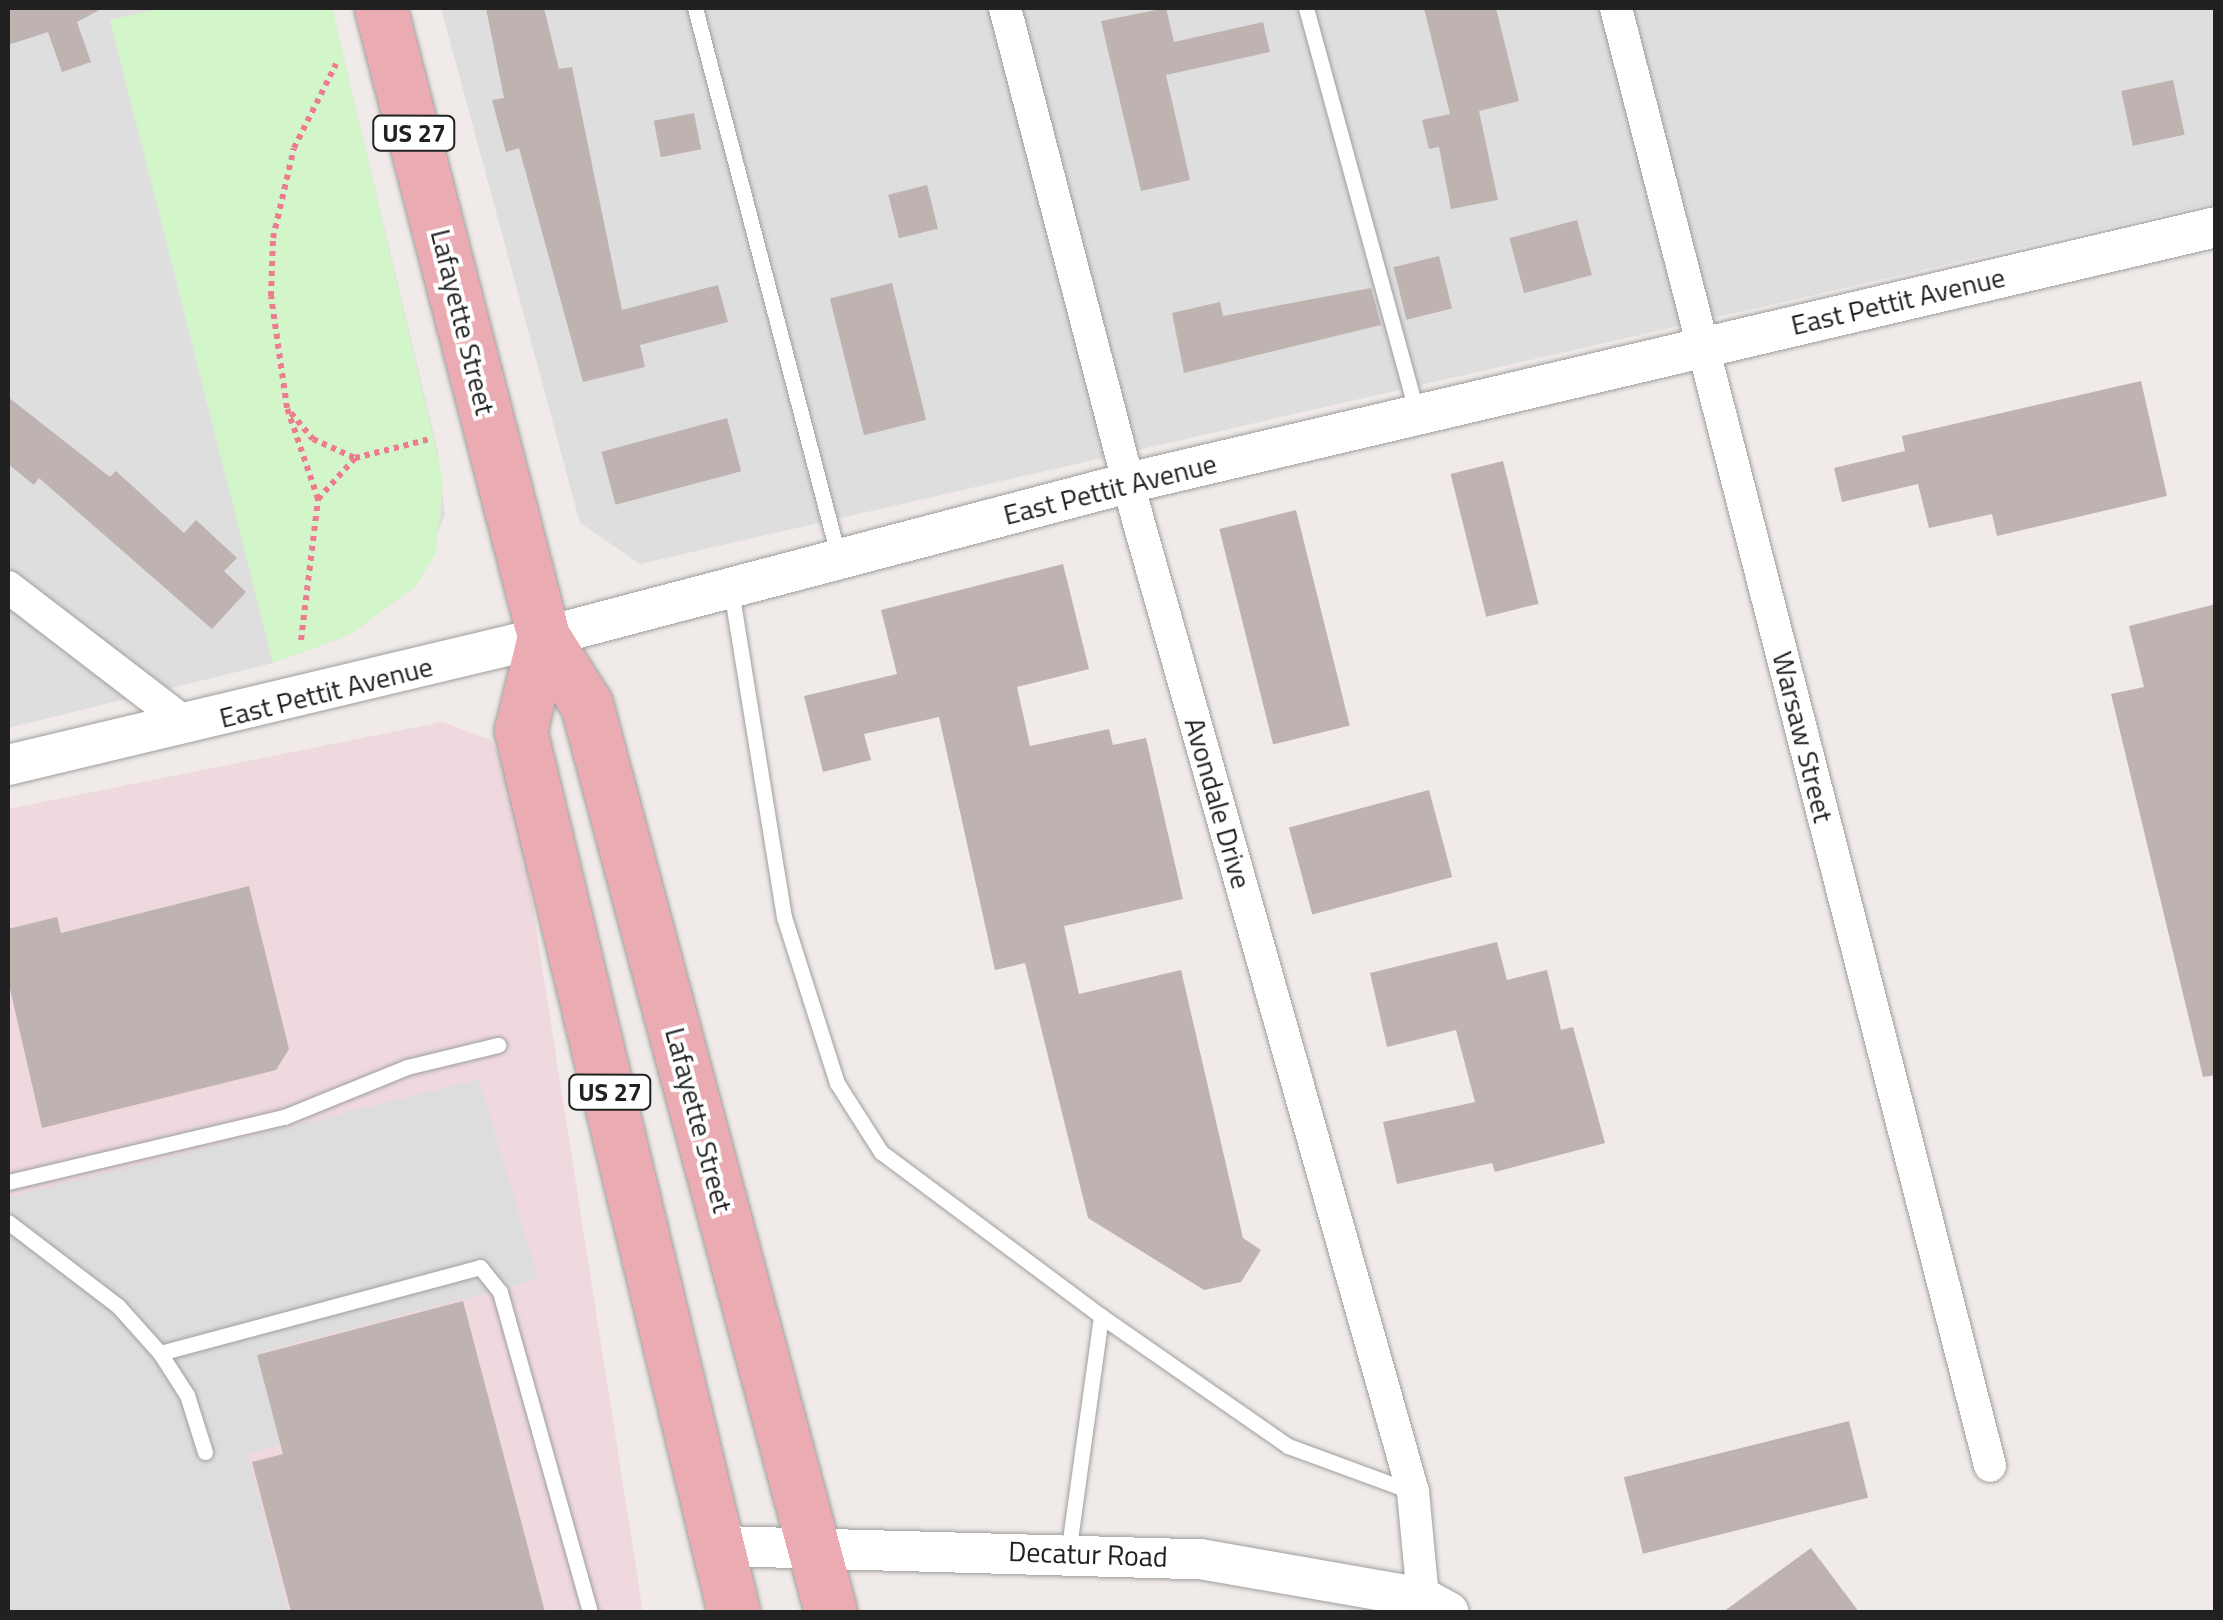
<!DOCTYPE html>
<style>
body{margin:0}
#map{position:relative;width:2223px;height:1620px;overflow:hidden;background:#f0ebe8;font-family:"Titillium Web",sans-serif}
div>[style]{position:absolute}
.residential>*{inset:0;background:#dfdede}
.commercial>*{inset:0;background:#efd9df}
.park>*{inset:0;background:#d3f5ca}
.parking>*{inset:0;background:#ddd}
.building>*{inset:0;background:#beb3b1;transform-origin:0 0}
.path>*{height:6px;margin-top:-3px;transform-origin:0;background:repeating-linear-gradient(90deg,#ee7c91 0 5px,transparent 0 10px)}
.roads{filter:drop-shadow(0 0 2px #9e9e9e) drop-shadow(0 0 2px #9e9e9e)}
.service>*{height:15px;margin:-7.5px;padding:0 7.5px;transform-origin:7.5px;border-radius:7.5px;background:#fff}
.minor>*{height:32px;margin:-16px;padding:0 16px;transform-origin:16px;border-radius:16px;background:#fff}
.tertiary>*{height:40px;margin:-20px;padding:0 20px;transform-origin:20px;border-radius:20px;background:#fff}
.trunk>*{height:52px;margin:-26px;padding:0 26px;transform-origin:26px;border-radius:26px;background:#eaacb2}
span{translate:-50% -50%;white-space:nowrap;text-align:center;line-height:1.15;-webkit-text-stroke:8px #fff;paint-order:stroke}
.shield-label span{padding:2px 8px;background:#fff;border:2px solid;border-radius:8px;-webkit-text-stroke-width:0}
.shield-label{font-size:25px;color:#212121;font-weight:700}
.street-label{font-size:28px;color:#212121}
.frame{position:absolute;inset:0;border:10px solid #212121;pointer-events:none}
</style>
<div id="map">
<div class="residential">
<div style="clip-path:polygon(8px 8px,332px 8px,437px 448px,445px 515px,416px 586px,349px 635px,273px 663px,8px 728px)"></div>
<div style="clip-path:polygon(441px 8px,2215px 8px,2215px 203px,640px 564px,580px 523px)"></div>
</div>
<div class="commercial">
<div style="clip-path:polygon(442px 722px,491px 740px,514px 787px,643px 1612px,8px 1612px,8px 809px)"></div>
</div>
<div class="park">
<div style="clip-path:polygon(162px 8px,332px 8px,443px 479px,436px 553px,416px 586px,349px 635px,273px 663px,110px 20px)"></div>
</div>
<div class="parking">
<div style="clip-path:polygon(479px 1079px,538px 1279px,262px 1352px,284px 1444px,248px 1454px,288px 1612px,8px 1612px,8px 1197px)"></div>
</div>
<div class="building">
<div style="clip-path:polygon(8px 8px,103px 8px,77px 22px,91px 62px,62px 72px,48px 32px,8px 45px)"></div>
<div style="clip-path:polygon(486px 8px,544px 8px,559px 69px,572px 67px,622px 310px,718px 285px,728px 322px,640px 345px,645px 367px,583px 382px,519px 148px,506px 152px,492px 100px,504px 98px)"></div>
<div style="clip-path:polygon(1166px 8px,1174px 42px,1263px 22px,1270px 52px,1166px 75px,1190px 180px,1141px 191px,1101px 21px)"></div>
<div style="clip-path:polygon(1424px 8px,1496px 8px,1519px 101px,1479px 111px,1498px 200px,1451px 209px,1439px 147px,1429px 149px,1422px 120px,1450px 114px)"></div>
<div style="left:2173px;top:80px;width:56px;height:53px;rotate:78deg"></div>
<div style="left:694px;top:113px;width:37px;height:41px;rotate:79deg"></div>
<div style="left:927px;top:185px;width:45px;height:40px;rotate:76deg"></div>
<div style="left:1577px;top:220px;width:57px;height:70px;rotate:75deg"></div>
<div style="left:1439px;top:256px;width:54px;height:47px;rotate:76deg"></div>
<div style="left:892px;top:283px;width:141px;height:64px;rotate:76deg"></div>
<div style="clip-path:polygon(1371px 288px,1381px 325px,1184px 373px,1172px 313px,1220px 302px,1223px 316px)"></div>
<div style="clip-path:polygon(2141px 381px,2167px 496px,1997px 536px,1992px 514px,1929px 528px,1918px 484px,1842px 502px,1834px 468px,1905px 451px,1902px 436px)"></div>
<div style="clip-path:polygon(8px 397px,110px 477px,116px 471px,184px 533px,196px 520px,237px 558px,224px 571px,246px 592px,212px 629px,39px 478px,34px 485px,8px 464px)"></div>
<div style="left:727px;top:418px;width:55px;height:130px;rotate:75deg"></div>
<div style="left:1503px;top:461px;width:147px;height:54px;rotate:76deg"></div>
<div style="left:1296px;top:510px;width:222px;height:79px;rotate:76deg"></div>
<div style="clip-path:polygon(1063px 564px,1089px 669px,1017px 687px,1030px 746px,1109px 729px,1113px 745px,1146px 738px,1183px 899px,1064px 926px,1079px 994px,1181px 970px,1243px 1238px,1261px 1250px,1241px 1282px,1204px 1290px,1088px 1218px,1025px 963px,995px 970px,939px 717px,864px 734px,871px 760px,823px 772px,804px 696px,897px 674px,881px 610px)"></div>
<div style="clip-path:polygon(2216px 604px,2216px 1075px,2203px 1077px,2111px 694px,2144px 687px,2129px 626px)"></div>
<div style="left:1429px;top:790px;width:90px;height:145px;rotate:75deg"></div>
<div style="clip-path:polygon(249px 886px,289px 1049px,276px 1070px,42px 1128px,8px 980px,8px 929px,57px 917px,61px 933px)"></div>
<div style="clip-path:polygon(1497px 942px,1507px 980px,1547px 970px,1561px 1030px,1573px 1027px,1605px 1143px,1495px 1172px,1492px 1163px,1397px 1184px,1383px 1122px,1475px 1102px,1456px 1030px,1387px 1047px,1370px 973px)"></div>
<div style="clip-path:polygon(463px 1301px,545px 1612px,291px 1612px,252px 1462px,283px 1454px,257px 1355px)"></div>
<div style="left:1849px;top:1421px;width:79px;height:232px;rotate:76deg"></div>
<div style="clip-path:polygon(1811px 1548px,1859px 1612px,1723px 1612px)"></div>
</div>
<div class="path">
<div style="left:291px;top:413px;width:34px;rotate:50deg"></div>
<div style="left:313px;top:439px;width:46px;rotate:24.3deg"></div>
<div style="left:318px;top:499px;width:96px;rotate:-108.8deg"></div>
<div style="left:287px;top:408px;width:113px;rotate:-98.1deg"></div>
<div style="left:271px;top:296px;width:58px;rotate:-88deg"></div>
<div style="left:273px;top:238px;width:92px;rotate:-76.9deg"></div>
<div style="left:294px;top:148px;width:94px;rotate:-63.4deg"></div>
<div style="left:301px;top:640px;width:142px;rotate:-83.1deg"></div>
<div style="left:318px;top:499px;width:55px;rotate:-47.9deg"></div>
<div style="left:355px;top:458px;width:77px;rotate:-14.2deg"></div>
</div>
<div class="roads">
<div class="service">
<div style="left:695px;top:8px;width:570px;rotate:75.35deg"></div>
<div style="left:1306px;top:8px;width:421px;rotate:74.7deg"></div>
<div style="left:731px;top:590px;width:331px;rotate:80.8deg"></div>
<div style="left:784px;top:917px;width:174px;rotate:72.3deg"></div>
<div style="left:837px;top:1083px;width:82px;rotate:57.5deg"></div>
<div style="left:881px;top:1152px;width:274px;rotate:36.7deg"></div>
<div style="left:8px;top:1182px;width:284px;rotate:-13.3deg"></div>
<div style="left:284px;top:1117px;width:133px;rotate:-22.1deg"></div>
<div style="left:407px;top:1067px;width:94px;rotate:-13.6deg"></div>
<div style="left:8px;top:1222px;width:138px;rotate:37.4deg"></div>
<div style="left:118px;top:1306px;width:63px;rotate:48.2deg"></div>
<div style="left:160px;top:1353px;width:50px;rotate:57.3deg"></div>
<div style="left:187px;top:1395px;width:60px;rotate:72.5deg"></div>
<div style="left:160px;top:1353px;width:331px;rotate:-15deg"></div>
<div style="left:480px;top:1267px;width:32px;rotate:51deg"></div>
<div style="left:500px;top:1292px;width:332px;rotate:74.3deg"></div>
<div style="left:1068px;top:1554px;width:240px;rotate:-82.1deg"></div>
<div style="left:1101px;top:1316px;width:228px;rotate:34.8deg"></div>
<div style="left:1288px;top:1446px;width:133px;rotate:20.2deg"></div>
</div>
<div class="minor">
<div style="left:1005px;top:8px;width:529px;rotate:75.44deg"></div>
<div style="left:1138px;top:520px;width:1010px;rotate:74.2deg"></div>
<div style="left:1413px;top:1492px;width:106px;rotate:84.6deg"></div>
<div style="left:1616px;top:8px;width:1505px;rotate:75.61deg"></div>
<div style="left:8px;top:587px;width:228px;rotate:37.5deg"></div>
</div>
<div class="tertiary">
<div style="left:8px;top:765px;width:551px;rotate:-13.43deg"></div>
<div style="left:544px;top:637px;width:604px;rotate:-14.77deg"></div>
<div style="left:1128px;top:483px;width:1118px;rotate:-13.24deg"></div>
<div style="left:722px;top:1546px;width:478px;rotate:1.6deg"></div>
<div style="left:1200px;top:1559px;width:226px;rotate:9.9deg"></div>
<div style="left:1423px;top:1598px;width:29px;rotate:29deg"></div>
</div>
<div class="trunk">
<div style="left:381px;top:8px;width:650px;rotate:75.47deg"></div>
<div style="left:544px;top:637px;width:80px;rotate:57.7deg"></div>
<div style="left:587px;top:705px;width:939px;rotate:74.94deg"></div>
<div style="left:544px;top:637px;width:97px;rotate:103.7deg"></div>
<div style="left:521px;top:731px;width:906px;rotate:76.41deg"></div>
</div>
</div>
<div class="shield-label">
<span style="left:414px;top:133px">US 27</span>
<span style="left:610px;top:1092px">US 27</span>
</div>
<div class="street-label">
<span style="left:1898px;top:301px;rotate:-13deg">East Pettit Avenue</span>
<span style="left:463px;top:322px;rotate:76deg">Lafayette Street</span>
<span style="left:1110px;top:489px;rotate:-14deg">East Pettit Avenue</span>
<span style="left:326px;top:692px;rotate:-14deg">East Pettit Avenue</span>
<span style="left:1803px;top:737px;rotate:76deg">Warsaw Street</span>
<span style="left:1218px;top:803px;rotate:74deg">Avondale Drive</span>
<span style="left:699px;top:1120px;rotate:75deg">Lafayette Street</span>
<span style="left:1088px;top:1554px;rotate:2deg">Decatur Road</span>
</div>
<div class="frame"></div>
</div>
